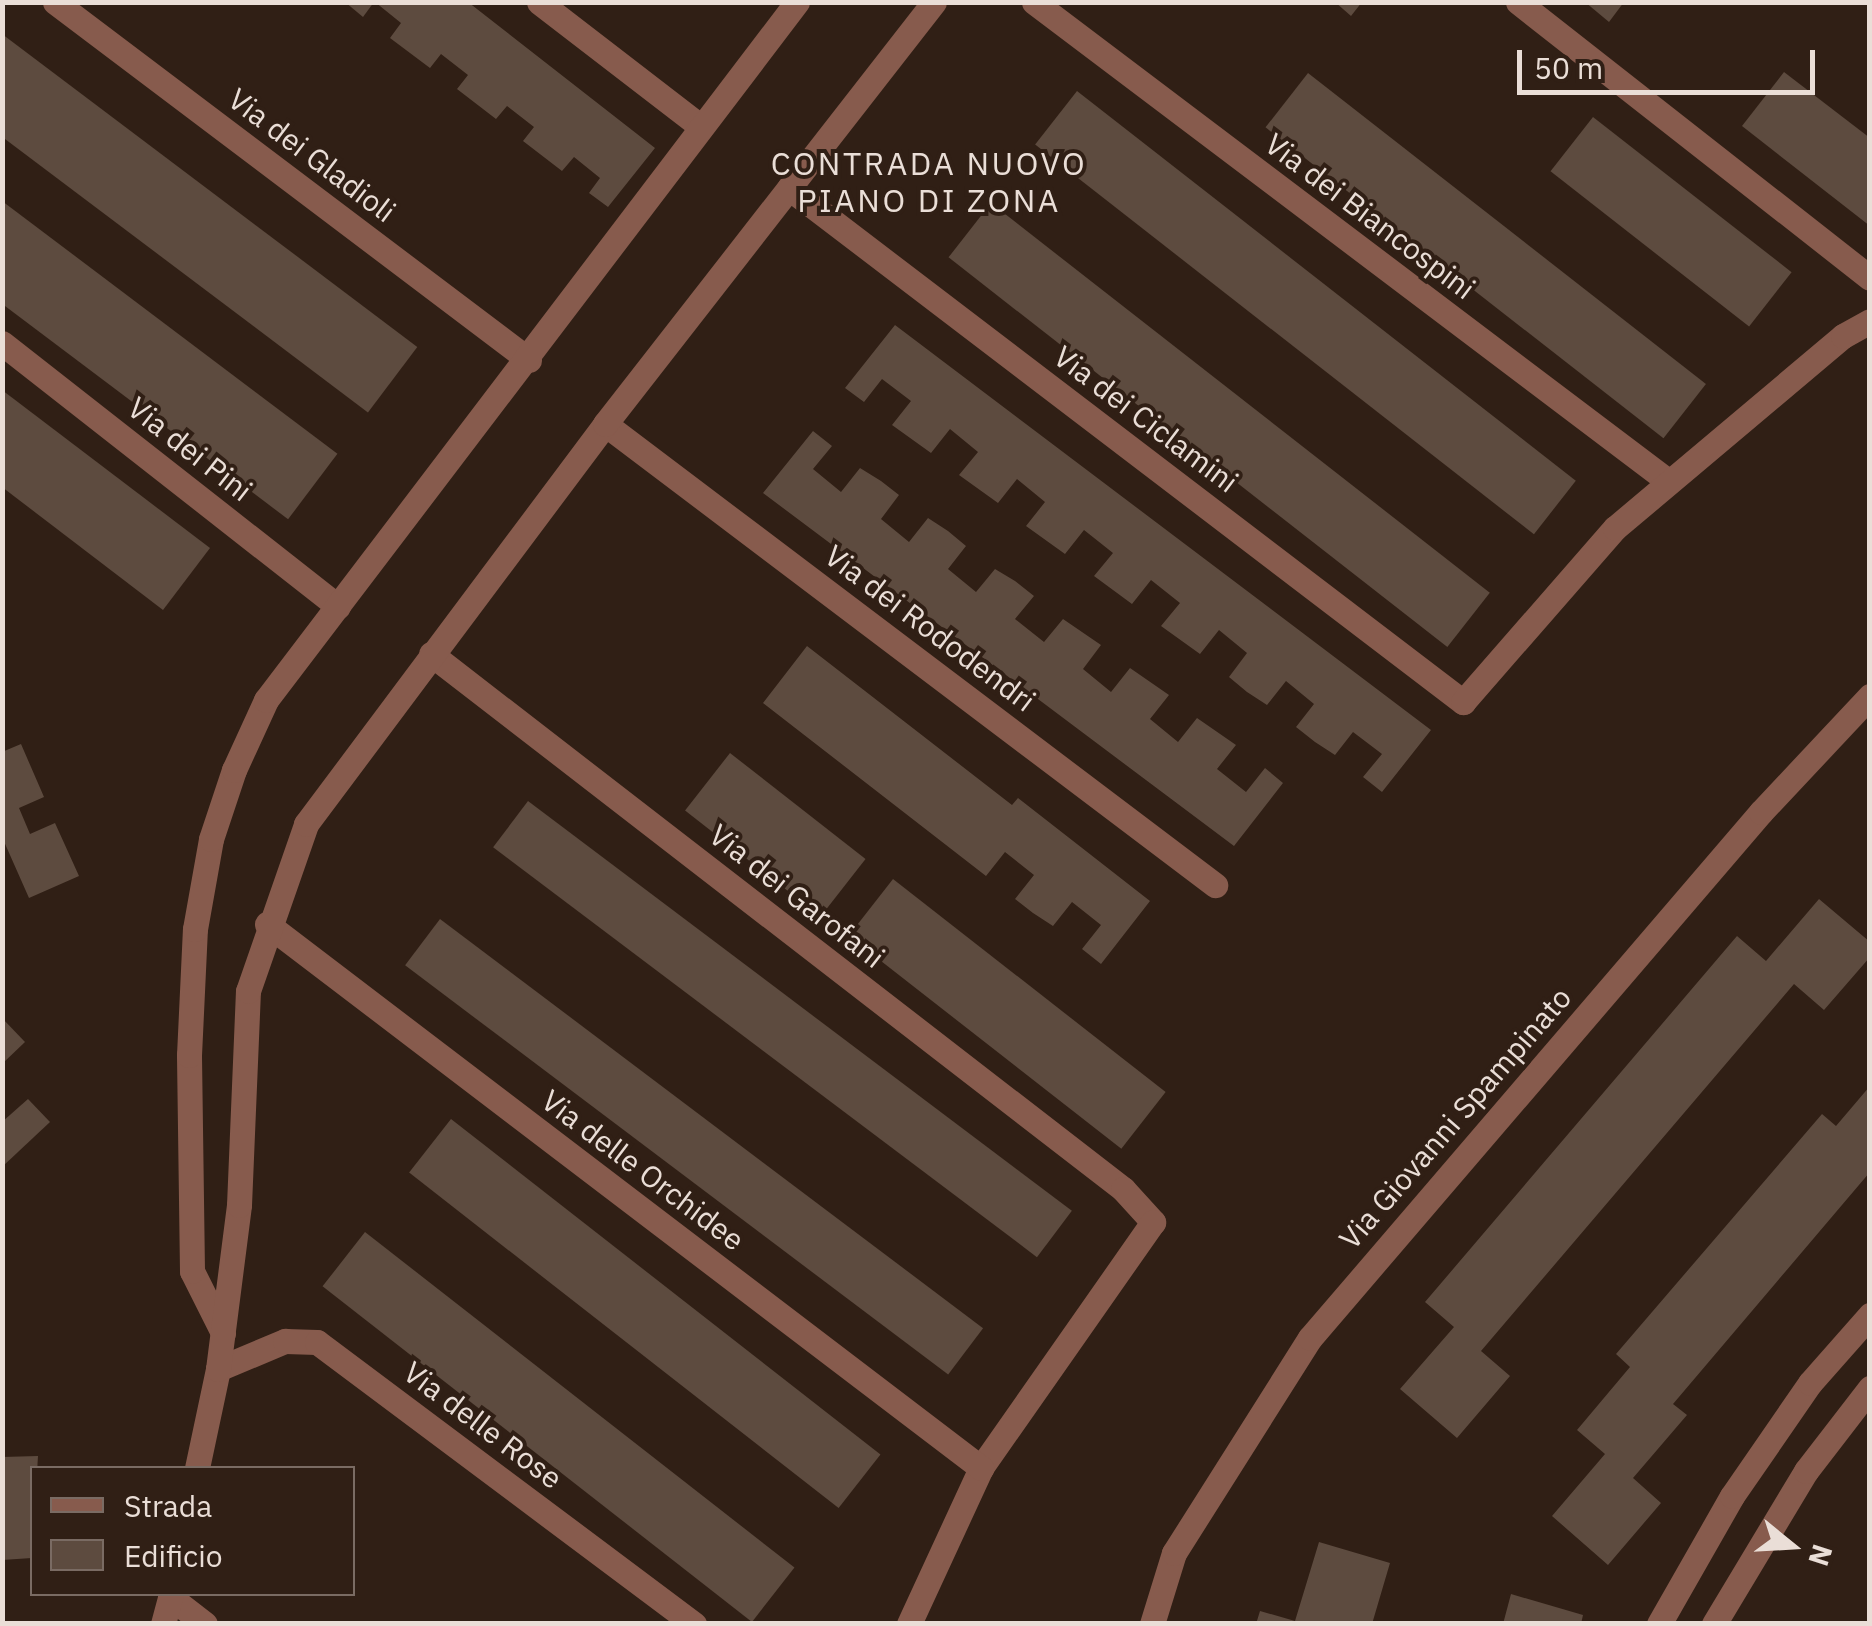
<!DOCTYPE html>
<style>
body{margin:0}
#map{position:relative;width:1872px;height:1626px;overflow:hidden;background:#301f15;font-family:"IBM Plex Sans",sans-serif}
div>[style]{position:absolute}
.building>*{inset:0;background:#5d4b3f;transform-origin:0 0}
.minor>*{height:25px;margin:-12.5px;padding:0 12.5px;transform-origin:12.5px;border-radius:12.5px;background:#875b4d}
span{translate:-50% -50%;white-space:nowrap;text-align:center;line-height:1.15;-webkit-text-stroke:8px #301f15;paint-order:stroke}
.street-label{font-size:30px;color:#eaded7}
.neighbourhood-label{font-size:32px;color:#eaded7;letter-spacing:2.5px}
.frame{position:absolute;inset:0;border:5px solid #eaded7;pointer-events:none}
.legend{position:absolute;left:30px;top:1466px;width:325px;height:130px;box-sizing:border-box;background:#301f15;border:2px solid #7a6b63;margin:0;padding:12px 18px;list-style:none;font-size:30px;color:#eaded7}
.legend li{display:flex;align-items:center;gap:20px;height:50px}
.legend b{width:50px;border:2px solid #7a6b63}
.north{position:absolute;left:1742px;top:1496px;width:100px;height:100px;-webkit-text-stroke:8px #301f15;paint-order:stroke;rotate:108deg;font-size:28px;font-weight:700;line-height:40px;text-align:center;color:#eaded7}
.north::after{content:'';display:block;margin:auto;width:35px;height:45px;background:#eaded7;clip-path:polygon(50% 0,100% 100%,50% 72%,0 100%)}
.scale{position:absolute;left:1517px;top:50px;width:298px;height:45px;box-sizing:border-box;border:5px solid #eaded7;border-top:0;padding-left:12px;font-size:30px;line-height:35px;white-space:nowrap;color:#eaded7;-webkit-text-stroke:8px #301f15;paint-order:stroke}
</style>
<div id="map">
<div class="building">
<div style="clip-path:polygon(345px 2px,374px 2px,363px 17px)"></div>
<div style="clip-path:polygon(375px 2px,468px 2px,655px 148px,608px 207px,589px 193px,600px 178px,574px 157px,562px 171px,523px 141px,534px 127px,507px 106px,496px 119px,457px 89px,468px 75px,441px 54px,430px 68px,390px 38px,401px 23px)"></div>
<div style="clip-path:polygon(1335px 2px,1362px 2px,1351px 16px)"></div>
<div style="clip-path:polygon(1585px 2px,1624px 2px,1609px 22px)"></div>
<div style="left:2px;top:34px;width:520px;height:82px;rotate:37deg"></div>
<div style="clip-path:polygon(1784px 72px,1870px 138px,1870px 226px,1742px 126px)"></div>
<div style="left:1308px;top:73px;width:505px;height:69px;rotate:38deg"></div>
<div style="left:1077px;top:91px;width:633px;height:68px;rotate:38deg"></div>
<div style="left:1593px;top:117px;width:252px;height:69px;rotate:38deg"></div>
<div style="left:2px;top:201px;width:420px;height:82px;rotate:37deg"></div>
<div style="left:991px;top:203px;width:633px;height:69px;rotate:38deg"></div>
<div style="clip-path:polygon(895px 325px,1431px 730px,1382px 792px,1363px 777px,1382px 754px,1353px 732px,1335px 755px,1315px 742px,1296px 727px,1314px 704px,1286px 681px,1267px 705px,1247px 692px,1229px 677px,1247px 653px,1219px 630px,1200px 654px,1161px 626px,1180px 603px,1151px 580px,1132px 604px,1094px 576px,1113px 553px,1084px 530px,1065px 554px,1026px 526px,1045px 502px,1017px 479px,998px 503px,959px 475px,978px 452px,950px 429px,931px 453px,892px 425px,911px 401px,882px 379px,864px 402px,845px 388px)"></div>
<div style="clip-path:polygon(2px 390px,210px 548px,163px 610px,2px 487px)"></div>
<div style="clip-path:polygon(813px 431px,832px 446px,813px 469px,841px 492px,860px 468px,881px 481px,899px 495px,881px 519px,909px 542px,928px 518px,948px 531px,966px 546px,948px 569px,976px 592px,995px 569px,1015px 581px,1034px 596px,1015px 619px,1044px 642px,1063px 619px,1101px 645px,1083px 669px,1111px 692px,1130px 668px,1169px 695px,1150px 719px,1178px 742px,1197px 718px,1236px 745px,1217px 769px,1246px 792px,1265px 768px,1283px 783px,1234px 846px,763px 493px)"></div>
<div style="clip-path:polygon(807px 646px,1012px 805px,1018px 798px,1150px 901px,1101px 964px,1082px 949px,1101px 925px,1072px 902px,1053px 926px,1033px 913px,1015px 899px,1034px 875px,1005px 852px,986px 876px,763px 703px)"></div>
<div style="clip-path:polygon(21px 744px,44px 797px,19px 808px,30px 834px,55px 823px,79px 876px,29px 898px,2px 837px,2px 752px)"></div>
<div style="left:730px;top:753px;width:172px;height:73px;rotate:38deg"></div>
<div style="left:528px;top:801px;width:681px;height:58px;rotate:37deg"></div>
<div style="left:893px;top:879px;width:346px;height:72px;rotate:38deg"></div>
<div style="clip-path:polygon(1819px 899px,1870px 942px,1870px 957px,1824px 1010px,1794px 984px,1481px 1351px,1510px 1376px,1457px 1438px,1400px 1389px,1454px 1327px,1425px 1302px,1737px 936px,1766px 961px)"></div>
<div style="left:440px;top:919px;width:680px;height:58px;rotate:37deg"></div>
<div style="clip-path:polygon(2px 1018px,25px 1042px,2px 1064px)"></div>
<div style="clip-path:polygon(1870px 1086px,1870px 1172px,1673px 1404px,1687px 1415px,1633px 1478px,1661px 1503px,1608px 1565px,1552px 1516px,1605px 1454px,1577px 1430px,1630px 1367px,1616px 1354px,1822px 1114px,1836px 1126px)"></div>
<div style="clip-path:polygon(28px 1099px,50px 1122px,2px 1167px,2px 1122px)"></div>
<div style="left:451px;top:1119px;width:545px;height:68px;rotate:38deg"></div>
<div style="left:365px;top:1232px;width:545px;height:69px;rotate:38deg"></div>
<div style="clip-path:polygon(38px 1456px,32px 1558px,2px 1560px,2px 1457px)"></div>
<div style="clip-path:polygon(1319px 1542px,1390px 1563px,1372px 1624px,1256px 1624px,1260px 1611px,1295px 1621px)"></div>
<div style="clip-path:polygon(1511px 1594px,1583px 1615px,1581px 1624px,1503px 1624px)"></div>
</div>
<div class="minor">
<div style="left:55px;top:2px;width:594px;rotate:37.06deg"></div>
<div style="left:539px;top:2px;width:203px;rotate:37.6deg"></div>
<div style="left:1034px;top:2px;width:795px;rotate:37.07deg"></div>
<div style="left:1518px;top:2px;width:447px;rotate:38.1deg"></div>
<div style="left:789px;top:188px;width:848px;rotate:37.33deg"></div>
<div style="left:1463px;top:702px;width:231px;rotate:-48.9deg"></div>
<div style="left:1615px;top:528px;width:298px;rotate:-40.1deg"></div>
<div style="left:1843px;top:336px;width:31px;rotate:-29deg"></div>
<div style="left:2px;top:343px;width:427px;rotate:38.1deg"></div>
<div style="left:605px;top:424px;width:765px;rotate:37.08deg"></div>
<div style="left:431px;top:654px;width:875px;rotate:37.71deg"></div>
<div style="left:1123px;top:1189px;width:45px;rotate:47.7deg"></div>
<div style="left:1153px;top:1222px;width:300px;rotate:125deg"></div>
<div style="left:981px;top:1468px;width:172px;rotate:114.8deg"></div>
<div style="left:267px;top:924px;width:898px;rotate:37.3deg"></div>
<div style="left:223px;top:1333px;width:69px;rotate:-116.6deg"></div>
<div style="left:192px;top:1271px;width:216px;rotate:-90.8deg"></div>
<div style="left:189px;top:1055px;width:126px;rotate:-87.3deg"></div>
<div style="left:195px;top:929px;width:91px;rotate:-79.9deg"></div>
<div style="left:211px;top:839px;width:73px;rotate:-71.6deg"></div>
<div style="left:234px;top:770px;width:77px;rotate:-65.4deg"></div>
<div style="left:266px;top:700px;width:877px;rotate:-52.74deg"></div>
<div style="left:218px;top:1369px;width:73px;rotate:-22.7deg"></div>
<div style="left:285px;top:1341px;width:32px;rotate:2deg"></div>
<div style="left:317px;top:1342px;width:471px;rotate:36.8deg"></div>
<div style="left:197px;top:1468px;width:101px;rotate:-78deg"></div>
<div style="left:218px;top:1369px;width:165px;rotate:-82.7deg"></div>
<div style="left:239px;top:1205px;width:214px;rotate:-87.6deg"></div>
<div style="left:248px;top:991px;width:177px;rotate:-70.8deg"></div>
<div style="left:306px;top:824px;width:499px;rotate:-53.2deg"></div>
<div style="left:605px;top:424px;width:535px;rotate:-52.06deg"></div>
<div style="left:170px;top:1597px;width:44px;rotate:37.6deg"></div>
<div style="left:163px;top:1624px;width:31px;rotate:-75deg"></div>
<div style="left:1152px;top:1624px;width:74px;rotate:-72.8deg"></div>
<div style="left:1174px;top:1553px;width:254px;rotate:-57.7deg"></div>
<div style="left:1310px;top:1338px;width:693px;rotate:-49.39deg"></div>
<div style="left:1761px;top:812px;width:159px;rotate:-46.8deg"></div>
<div style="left:1659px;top:1624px;width:147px;rotate:-60.3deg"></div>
<div style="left:1732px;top:1496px;width:137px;rotate:-55.4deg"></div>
<div style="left:1810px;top:1383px;width:91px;rotate:-48.6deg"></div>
<div style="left:1714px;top:1624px;width:179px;rotate:-59deg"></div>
<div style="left:1806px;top:1471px;width:105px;rotate:-52.4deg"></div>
</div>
<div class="street-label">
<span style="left:312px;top:155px;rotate:37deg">Via dei Gladioli</span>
<span style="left:1370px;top:216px;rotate:37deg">Via dei Biancospini</span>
<span style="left:1146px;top:419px;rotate:37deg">Via dei Ciclamini</span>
<span style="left:190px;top:449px;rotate:38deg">Via dei Pini</span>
<span style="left:930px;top:628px;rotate:37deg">Via dei Rododendri</span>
<span style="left:797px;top:896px;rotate:38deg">Via dei Garofani</span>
<span style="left:1455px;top:1118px;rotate:-49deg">Via Giovanni Spampinato</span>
<span style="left:643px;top:1170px;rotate:37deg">Via delle Orchidee</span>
<span style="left:483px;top:1425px;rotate:37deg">Via delle Rose</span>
</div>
<div class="neighbourhood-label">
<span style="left:929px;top:182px">CONTRADA NUOVO<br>PIANO DI ZONA</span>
</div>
<div class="frame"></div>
<ul class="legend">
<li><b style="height:12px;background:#875b4d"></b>Strada</li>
<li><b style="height:28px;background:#5d4b3f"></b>Edificio</li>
</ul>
<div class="north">N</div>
<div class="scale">50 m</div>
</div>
